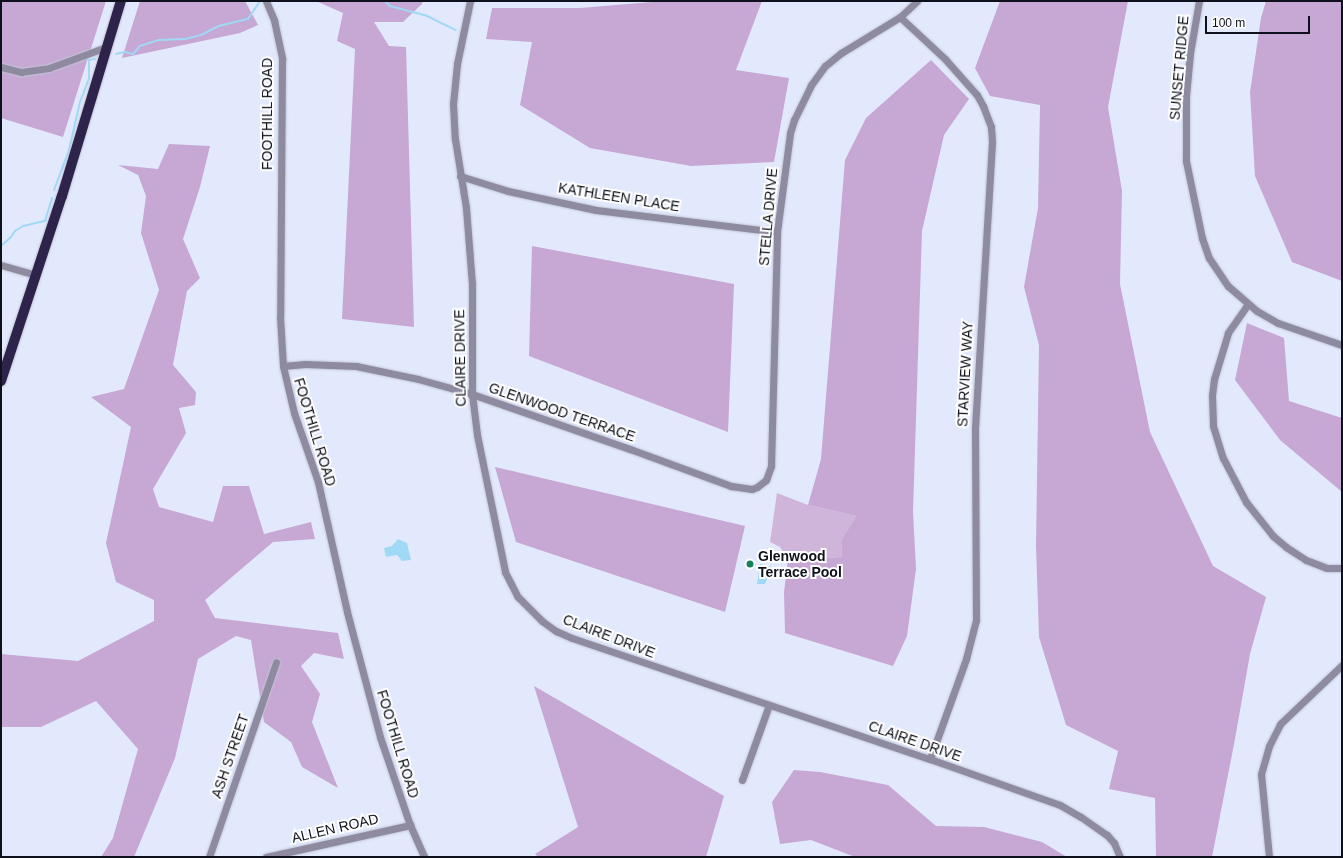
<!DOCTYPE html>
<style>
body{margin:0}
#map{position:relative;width:1343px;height:858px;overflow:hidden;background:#e3e9fc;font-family:Arial,sans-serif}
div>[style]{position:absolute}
.green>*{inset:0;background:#d0b5da}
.forest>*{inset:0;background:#c7a7d3}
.water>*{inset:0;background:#a0d9f5}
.stream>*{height:2px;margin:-1px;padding:0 1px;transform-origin:1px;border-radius:1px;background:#a0d9f5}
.roads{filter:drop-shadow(0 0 1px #c1c6d8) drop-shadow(0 0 1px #c1c6d8)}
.minor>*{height:7px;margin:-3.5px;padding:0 3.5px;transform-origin:3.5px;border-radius:3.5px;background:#8e8a9f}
.highway>*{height:10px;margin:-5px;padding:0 5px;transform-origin:5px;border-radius:5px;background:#2e234a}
.dots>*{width:11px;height:11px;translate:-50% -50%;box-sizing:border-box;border:2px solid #fff;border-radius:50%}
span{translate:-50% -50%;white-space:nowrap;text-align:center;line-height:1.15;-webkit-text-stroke:4px #fff;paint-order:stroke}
.street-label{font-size:14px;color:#0e111b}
.poi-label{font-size:14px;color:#0e111b;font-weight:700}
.left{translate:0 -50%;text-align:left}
.frame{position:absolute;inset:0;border:2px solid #0e111b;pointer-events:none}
.scale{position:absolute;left:1205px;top:16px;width:105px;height:18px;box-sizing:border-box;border:2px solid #0e111b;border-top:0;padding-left:5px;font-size:12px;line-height:14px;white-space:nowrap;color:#0e111b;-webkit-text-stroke:3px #fff;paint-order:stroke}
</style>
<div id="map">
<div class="green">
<div style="clip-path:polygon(777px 493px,808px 505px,856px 516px,841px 541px,842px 557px,788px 560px,780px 547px,770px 542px)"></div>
</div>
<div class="forest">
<div style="clip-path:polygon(1px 1px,106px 1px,63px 137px,1px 118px)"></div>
<div style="clip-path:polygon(140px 1px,245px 1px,258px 25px,240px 33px,122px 58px)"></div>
<div style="clip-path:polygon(316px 1px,423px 1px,422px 4px,403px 22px,374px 22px,389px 46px,406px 47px,414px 327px,342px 319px,355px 49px,337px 41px,343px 13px)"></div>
<div style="clip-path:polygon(664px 1px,762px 1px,736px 70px,789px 78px,774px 162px,691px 166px,590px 148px,520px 105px,532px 42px,486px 39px,492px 8px,580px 8px)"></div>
<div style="clip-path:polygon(1000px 1px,1128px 1px,1108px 107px,1122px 191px,1120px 284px,1150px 432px,1213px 566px,1266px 597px,1250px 654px,1235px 739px,1212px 857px,1156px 857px,1155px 798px,1109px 789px,1118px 751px,1066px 725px,1039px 637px,1036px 546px,1039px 345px,1024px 287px,1038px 208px,1040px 105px,990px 96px,975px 68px)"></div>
<div style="clip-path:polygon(1266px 1px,1342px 1px,1342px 281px,1292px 262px,1255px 176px,1250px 92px,1261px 18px)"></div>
<div style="clip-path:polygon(931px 60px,969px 99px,944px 135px,922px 231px,913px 512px,916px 569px,907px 636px,893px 666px,785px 633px,784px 592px,788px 560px,842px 557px,841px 541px,856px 516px,808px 505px,821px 459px,845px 160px,866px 118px)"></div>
<div style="clip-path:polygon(169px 144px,210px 146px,200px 187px,183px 239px,200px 278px,187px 291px,173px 365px,196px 392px,195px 405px,179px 408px,186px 433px,153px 489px,159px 507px,213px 522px,223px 486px,249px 486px,264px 534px,311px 522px,315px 539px,273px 542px,205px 600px,215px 618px,338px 633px,344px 659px,314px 653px,301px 666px,320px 694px,312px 722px,338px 788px,302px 767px,291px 742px,264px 722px,251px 640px,236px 636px,198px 659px,175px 758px,134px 857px,101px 857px,113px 838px,138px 749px,96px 701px,41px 727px,1px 727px,1px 654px,78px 661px,154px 621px,154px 600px,116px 582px,106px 543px,131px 427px,91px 397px,124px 389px,159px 290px,141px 233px,146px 196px,138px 175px,118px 165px,158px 169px)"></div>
<div style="clip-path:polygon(532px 246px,734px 284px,728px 432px,529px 356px)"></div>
<div style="clip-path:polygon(1247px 323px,1284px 338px,1289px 401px,1342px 418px,1342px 492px,1280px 440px,1235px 380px)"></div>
<div style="clip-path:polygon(495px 467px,745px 526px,725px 612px,516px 542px)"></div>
<div style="clip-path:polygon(534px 686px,724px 796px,706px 857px,538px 857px,535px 854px,578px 827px)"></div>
<div style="clip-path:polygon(794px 770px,820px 772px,888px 785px,936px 826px,984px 827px,1042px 842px,1067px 857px,855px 857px,811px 840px,780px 844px,772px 802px)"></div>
</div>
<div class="water">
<div style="clip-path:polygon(398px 539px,407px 543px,411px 560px,402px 561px,397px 555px,386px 557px,384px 548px,392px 546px)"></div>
<div style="clip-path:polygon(760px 564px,772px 567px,765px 584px,757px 584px)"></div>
</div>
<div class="stream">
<div style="left:385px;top:1px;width:7px;rotate:45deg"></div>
<div style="left:390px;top:6px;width:38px;rotate:15deg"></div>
<div style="left:427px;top:16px;width:32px;rotate:26deg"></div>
<div style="left:116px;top:54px;width:9px;rotate:-13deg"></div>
<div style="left:125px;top:52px;width:8px;rotate:14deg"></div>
<div style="left:133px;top:54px;width:11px;rotate:-49deg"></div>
<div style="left:140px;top:46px;width:19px;rotate:-18deg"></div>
<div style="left:158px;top:40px;width:27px;rotate:-2deg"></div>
<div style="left:185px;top:39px;width:16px;rotate:-14deg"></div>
<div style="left:201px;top:35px;width:20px;rotate:-27deg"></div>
<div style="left:219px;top:26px;width:30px;rotate:-14deg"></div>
<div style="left:248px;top:19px;width:22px;rotate:-56deg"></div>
<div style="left:54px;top:190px;width:43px;rotate:-69.4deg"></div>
<div style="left:69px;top:150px;width:49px;rotate:-77.1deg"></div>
<div style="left:80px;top:102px;width:25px;rotate:-69deg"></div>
<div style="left:89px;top:79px;width:19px;rotate:-90deg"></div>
<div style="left:89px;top:60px;width:6px;rotate:-9deg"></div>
<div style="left:1px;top:246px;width:13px;rotate:-42deg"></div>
<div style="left:11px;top:237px;width:7px;rotate:-56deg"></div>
<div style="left:15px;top:231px;width:9px;rotate:-32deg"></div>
<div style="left:23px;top:226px;width:23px;rotate:-13deg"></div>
<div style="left:45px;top:221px;width:24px;rotate:-73deg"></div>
</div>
<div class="roads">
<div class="minor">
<div style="left:266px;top:1px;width:21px;rotate:67deg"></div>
<div style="left:274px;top:20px;width:40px;rotate:78deg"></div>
<div style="left:282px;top:59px;width:258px;rotate:90.4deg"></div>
<div style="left:280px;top:317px;width:49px;rotate:86.5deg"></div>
<div style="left:283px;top:366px;width:48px;rotate:76.8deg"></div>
<div style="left:294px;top:413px;width:73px;rotate:70.8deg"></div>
<div style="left:318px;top:482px;width:133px;rotate:77.4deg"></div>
<div style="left:347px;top:612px;width:129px;rotate:75.2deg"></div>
<div style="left:380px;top:737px;width:93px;rotate:71.2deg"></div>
<div style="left:410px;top:825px;width:35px;rotate:66deg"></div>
<div style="left:470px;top:1px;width:64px;rotate:101.7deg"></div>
<div style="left:457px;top:64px;width:40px;rotate:95.7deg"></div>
<div style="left:453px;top:104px;width:35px;rotate:87deg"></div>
<div style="left:455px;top:139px;width:70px;rotate:80.9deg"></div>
<div style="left:466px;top:208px;width:76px;rotate:85.5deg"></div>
<div style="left:472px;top:284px;width:110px;rotate:90deg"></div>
<div style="left:472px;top:394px;width:41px;rotate:83deg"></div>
<div style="left:477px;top:435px;width:140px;rotate:78.4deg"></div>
<div style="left:505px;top:572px;width:28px;rotate:63deg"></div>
<div style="left:518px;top:597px;width:34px;rotate:45deg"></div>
<div style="left:542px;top:621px;width:17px;rotate:36deg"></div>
<div style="left:556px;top:631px;width:17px;rotate:24deg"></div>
<div style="left:572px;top:638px;width:378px;rotate:18.7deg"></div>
<div style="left:930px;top:759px;width:138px;rotate:19.5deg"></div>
<div style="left:1060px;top:805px;width:24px;rotate:30deg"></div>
<div style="left:1081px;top:817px;width:32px;rotate:35deg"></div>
<div style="left:1107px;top:835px;width:11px;rotate:49deg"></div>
<div style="left:1114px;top:843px;width:15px;rotate:67deg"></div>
<div style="left:1199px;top:1px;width:53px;rotate:99.8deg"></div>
<div style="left:1190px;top:53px;width:43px;rotate:95.3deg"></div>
<div style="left:1186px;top:96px;width:65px;rotate:90deg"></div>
<div style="left:1186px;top:161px;width:79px;rotate:78.3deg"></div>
<div style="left:1202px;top:238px;width:21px;rotate:71deg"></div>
<div style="left:1209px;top:258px;width:34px;rotate:56deg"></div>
<div style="left:1228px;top:286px;width:38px;rotate:41deg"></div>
<div style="left:1257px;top:311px;width:24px;rotate:30deg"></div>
<div style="left:1278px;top:323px;width:68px;rotate:19deg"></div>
<div style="left:900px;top:17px;width:62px;rotate:43deg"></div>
<div style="left:945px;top:59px;width:48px;rotate:48.4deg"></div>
<div style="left:977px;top:95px;width:13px;rotate:61deg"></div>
<div style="left:983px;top:106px;width:22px;rotate:69deg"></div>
<div style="left:991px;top:127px;width:15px;rotate:86deg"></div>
<div style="left:992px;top:142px;width:287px;rotate:93.4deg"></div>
<div style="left:975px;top:428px;width:192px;rotate:89.7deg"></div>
<div style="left:976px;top:620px;width:40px;rotate:104.4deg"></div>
<div style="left:966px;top:659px;width:106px;rotate:109.8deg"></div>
<div style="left:1px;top:67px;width:21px;rotate:14deg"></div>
<div style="left:21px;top:72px;width:28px;rotate:-8deg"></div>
<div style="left:49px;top:68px;width:61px;rotate:-20.2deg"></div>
<div style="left:460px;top:176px;width:50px;rotate:17.4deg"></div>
<div style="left:508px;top:191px;width:90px;rotate:12.2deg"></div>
<div style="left:596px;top:210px;width:182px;rotate:6.9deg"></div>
<div style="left:1px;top:265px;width:36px;rotate:16deg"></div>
<div style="left:1248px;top:304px;width:35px;rotate:125deg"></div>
<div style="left:1228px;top:333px;width:48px;rotate:106.9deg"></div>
<div style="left:1214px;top:379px;width:17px;rotate:97deg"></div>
<div style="left:1212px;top:396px;width:30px;rotate:88deg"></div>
<div style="left:1213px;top:426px;width:34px;rotate:73deg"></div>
<div style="left:1223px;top:458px;width:50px;rotate:62.4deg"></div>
<div style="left:1246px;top:502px;width:43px;rotate:51.5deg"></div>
<div style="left:1273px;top:536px;width:17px;rotate:40deg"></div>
<div style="left:1286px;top:547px;width:24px;rotate:33deg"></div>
<div style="left:1306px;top:560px;width:22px;rotate:21deg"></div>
<div style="left:1327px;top:568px;width:15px"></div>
<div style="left:283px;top:366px;width:22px;rotate:-5deg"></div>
<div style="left:305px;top:364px;width:51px;rotate:2.2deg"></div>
<div style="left:356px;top:366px;width:63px;rotate:11.8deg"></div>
<div style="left:418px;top:379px;width:56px;rotate:15.5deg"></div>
<div style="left:472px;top:394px;width:167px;rotate:19.2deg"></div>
<div style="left:630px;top:449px;width:108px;rotate:20.1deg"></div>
<div style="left:731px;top:486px;width:21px;rotate:8deg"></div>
<div style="left:752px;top:489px;width:5px;rotate:-22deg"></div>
<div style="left:757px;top:487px;width:11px;rotate:-38deg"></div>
<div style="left:766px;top:480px;width:15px;rotate:-70deg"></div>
<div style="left:771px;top:466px;width:234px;rotate:-88.5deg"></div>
<div style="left:777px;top:232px;width:100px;rotate:-82.5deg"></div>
<div style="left:790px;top:133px;width:14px;rotate:-73deg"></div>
<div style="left:794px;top:120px;width:39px;rotate:-64deg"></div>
<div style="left:811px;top:85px;width:24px;rotate:-54deg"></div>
<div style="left:825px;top:66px;width:21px;rotate:-39deg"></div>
<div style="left:841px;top:53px;width:69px;rotate:-31.4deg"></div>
<div style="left:900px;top:17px;width:23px;rotate:-43deg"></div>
<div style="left:742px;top:780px;width:80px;rotate:-70.2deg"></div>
<div style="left:209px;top:857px;width:206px;rotate:-71deg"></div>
<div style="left:266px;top:857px;width:148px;rotate:-12.5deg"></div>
<div style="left:1269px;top:857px;width:83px;rotate:-95.5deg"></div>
<div style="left:1261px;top:774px;width:29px;rotate:-74deg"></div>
<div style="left:1269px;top:746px;width:25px;rotate:-63deg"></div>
<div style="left:1280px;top:724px;width:86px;rotate:-43.6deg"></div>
</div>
<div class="highway">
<div style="left:1px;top:381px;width:195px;rotate:-71.8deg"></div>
<div style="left:62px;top:196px;width:204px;rotate:-73.2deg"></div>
</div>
</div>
<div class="dots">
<div style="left:750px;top:564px;background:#18805b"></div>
</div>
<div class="street-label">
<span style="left:1179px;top:68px;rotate:-85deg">SUNSET RIDGE</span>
<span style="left:267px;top:114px;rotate:-90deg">FOOTHILL ROAD</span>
<span style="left:619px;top:197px;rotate:9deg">KATHLEEN PLACE</span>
<span style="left:768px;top:217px;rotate:-85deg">STELLA DRIVE</span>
<span style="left:460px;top:358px;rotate:-91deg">CLAIRE DRIVE</span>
<span style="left:965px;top:374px;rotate:-87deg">STARVIEW WAY</span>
<span style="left:562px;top:412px;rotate:19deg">GLENWOOD TERRACE</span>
<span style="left:315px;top:432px;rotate:73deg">FOOTHILL ROAD</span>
<span style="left:609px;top:636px;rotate:21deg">CLAIRE DRIVE</span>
<span style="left:915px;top:741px;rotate:19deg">CLAIRE DRIVE</span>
<span style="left:398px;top:744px;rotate:73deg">FOOTHILL ROAD</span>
<span style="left:230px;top:756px;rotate:-71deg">ASH STREET</span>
<span style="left:335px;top:828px;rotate:-13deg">ALLEN ROAD</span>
</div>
<div class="poi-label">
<span class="left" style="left:758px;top:564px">Glenwood<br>Terrace Pool</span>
</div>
<div class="frame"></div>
<div class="scale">100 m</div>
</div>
